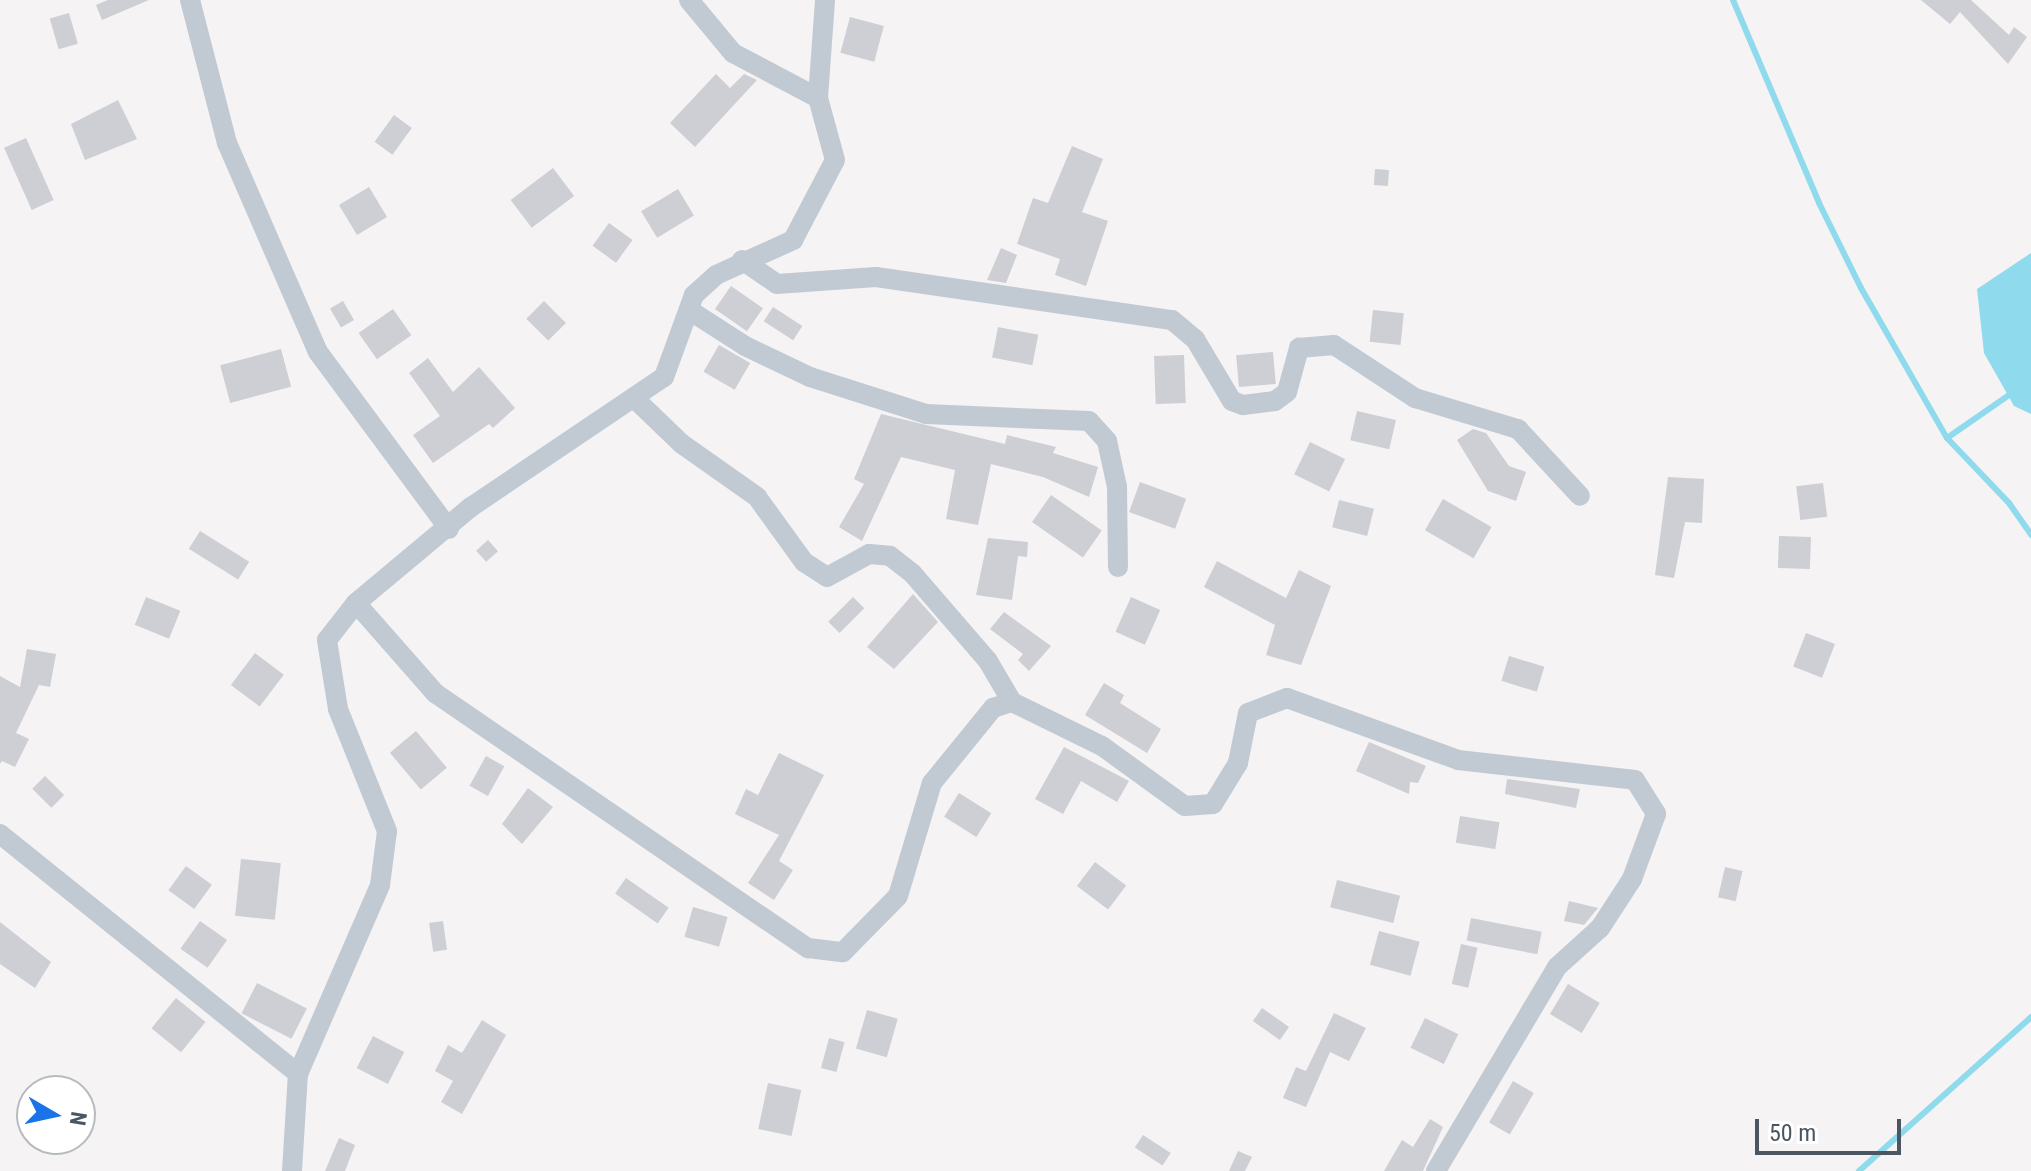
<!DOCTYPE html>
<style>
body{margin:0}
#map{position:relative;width:2031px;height:1171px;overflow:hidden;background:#f5f3f3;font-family:"Roboto Condensed",sans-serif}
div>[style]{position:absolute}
.water>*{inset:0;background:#90daee}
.stream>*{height:6px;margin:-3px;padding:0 3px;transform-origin:3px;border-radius:3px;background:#90daee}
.building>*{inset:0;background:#cdcfd5;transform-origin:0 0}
.street>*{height:20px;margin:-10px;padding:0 10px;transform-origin:10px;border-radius:10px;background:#c1cad2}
span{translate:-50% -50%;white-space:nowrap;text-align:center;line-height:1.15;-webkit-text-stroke:8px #fff;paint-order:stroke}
.north{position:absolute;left:16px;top:1075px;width:80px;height:80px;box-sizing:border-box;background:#fff;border:2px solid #b7bbc0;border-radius:50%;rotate:99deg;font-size:22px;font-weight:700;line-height:32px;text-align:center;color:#4a5661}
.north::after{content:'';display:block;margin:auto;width:28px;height:36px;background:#1a73e8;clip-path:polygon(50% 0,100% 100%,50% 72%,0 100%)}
.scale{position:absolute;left:1755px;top:1119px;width:146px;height:36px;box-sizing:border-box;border:4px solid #4a5661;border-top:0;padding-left:10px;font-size:24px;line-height:28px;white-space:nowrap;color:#4a5661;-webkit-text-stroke:6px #fff;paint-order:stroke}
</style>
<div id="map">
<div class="water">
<div style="clip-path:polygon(2031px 253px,2031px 414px,2014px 406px,1984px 353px,1977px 289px)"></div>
</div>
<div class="stream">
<div style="left:1733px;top:0;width:220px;rotate:67deg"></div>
<div style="left:1819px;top:203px;width:95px;rotate:63.7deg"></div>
<div style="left:1861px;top:288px;width:173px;rotate:60.2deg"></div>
<div style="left:1947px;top:438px;width:90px;rotate:46.4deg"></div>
<div style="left:2009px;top:503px;width:39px;rotate:55deg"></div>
<div style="left:1947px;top:438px;width:79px;rotate:-34.7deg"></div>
<div style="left:1859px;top:1171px;width:231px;rotate:-41.8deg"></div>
</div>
<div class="building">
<div style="clip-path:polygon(108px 0,149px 0,102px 20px,96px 5px)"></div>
<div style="clip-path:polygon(1921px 0,1971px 0,2009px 35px,2014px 27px,2027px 37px,2008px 64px,1960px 12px,1950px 24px)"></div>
<div style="left:69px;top:13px;width:32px;height:20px;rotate:74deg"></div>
<div style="left:850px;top:17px;width:35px;height:37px;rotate:15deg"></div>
<div style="clip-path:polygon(716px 74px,730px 88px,744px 74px,757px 80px,695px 147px,670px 123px)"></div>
<div style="clip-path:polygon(118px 100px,137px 139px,85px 160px,71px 124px)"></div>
<div style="left:394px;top:115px;width:22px;height:33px;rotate:36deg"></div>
<div style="left:26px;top:138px;width:68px;height:24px;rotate:66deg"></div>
<div style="clip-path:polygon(1072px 146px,1103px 159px,1082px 212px,1108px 221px,1086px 286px,1055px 275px,1060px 259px,1017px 244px,1033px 198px,1048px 203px)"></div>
<div style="left:553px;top:168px;width:35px;height:53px;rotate:53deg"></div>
<div style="left:1375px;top:169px;width:14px;height:16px;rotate:4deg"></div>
<div style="left:369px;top:187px;width:35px;height:35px;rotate:59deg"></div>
<div style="left:678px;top:189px;width:31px;height:43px;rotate:59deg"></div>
<div style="left:609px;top:223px;width:29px;height:28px;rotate:36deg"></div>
<div style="clip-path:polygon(1001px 248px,1017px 255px,1006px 283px,987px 280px)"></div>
<div style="left:731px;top:286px;width:39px;height:28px;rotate:35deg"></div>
<div style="left:343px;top:301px;width:22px;height:15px;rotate:60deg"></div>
<div style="left:544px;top:301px;width:31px;height:25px;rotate:45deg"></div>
<div style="left:773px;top:307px;width:35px;height:17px;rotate:33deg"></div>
<div style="left:393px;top:309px;width:32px;height:42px;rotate:55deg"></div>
<div style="left:1373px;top:310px;width:31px;height:32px;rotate:6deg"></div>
<div style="left:998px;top:327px;width:41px;height:31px;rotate:11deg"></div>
<div style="left:719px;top:345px;width:36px;height:31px;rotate:30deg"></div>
<div style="left:281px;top:349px;width:39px;height:63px;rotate:75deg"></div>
<div style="left:1273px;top:352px;width:32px;height:37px;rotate:85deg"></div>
<div style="left:1184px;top:355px;width:48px;height:30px;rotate:88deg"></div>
<div style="clip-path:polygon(428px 358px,453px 392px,479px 367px,515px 408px,493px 428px,489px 424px,433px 463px,413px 435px,440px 416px,409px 373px)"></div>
<div style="left:1357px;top:411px;width:40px;height:30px;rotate:13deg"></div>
<div style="clip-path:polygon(881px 414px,1005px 444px,1007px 435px,1056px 447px,1053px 453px,1098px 467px,1089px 497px,1043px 477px,991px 464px,978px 525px,946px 519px,955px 470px,901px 457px,862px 541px,839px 527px,864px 484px,854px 479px)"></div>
<div style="clip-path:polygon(1473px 429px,1486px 433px,1509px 466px,1526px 472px,1516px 501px,1488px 491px,1457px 440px)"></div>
<div style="left:1310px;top:442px;width:39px;height:36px;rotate:26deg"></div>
<div style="clip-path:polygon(1668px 477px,1704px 479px,1702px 523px,1685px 522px,1674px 578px,1655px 575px)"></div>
<div style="left:1140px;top:482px;width:49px;height:32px;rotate:20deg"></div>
<div style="left:1823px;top:483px;width:34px;height:27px;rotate:83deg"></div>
<div style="left:1051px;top:495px;width:62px;height:33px;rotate:35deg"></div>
<div style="left:1443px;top:499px;width:56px;height:36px;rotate:30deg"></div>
<div style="left:1339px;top:500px;width:36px;height:28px;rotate:14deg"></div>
<div style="left:200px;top:531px;width:58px;height:21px;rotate:32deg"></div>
<div style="left:1779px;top:536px;width:32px;height:32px;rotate:2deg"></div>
<div style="clip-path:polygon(988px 538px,1028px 542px,1027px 557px,1018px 556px,1012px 600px,976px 595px)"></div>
<div style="left:488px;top:540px;width:15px;height:16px;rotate:48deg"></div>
<div style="clip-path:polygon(1217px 561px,1286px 598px,1299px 570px,1331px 586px,1301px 665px,1266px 655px,1275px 625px,1204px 587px)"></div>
<div style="clip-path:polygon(913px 594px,938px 622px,894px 669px,867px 647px)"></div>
<div style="left:146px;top:597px;width:37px;height:30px;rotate:22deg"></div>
<div style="left:853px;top:597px;width:16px;height:35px;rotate:45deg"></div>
<div style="left:1131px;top:597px;width:32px;height:38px;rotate:24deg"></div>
<div style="clip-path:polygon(1004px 612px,1051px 646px,1029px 671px,1018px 660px,1023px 654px,990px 629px)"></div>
<div style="left:1806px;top:633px;width:31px;height:36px;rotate:21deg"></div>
<div style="clip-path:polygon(27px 649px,56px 654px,50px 687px,39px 685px,16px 733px,29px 739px,15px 767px,2px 761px,0 764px,0 676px,20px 687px)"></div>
<div style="left:255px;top:653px;width:36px;height:40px;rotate:37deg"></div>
<div style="left:1509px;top:656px;width:37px;height:26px;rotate:17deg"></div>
<div style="clip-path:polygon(1104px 683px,1124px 695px,1120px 703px,1161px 729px,1147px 753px,1085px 715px)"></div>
<div style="left:416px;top:731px;width:48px;height:34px;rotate:50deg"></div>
<div style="clip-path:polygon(1369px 742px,1426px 766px,1418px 783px,1410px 782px,1409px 794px,1356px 771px)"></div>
<div style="clip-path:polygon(1064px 747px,1129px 781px,1117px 802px,1081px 781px,1063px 814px,1035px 799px)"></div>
<div style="clip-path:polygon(779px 753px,824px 775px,779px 861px,793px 870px,774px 900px,748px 883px,779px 835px,735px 814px,746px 789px,758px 795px)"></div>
<div style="left:486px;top:756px;width:21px;height:34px;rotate:29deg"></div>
<div style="left:45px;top:776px;width:27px;height:18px;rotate:45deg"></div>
<div style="clip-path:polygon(1507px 779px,1580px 789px,1576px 808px,1505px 794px)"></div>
<div style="clip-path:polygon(528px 788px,553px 807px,522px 844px,502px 824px)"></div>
<div style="left:959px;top:793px;width:38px;height:28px;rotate:32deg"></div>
<div style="left:1460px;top:816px;width:40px;height:27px;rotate:9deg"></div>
<div style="left:241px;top:859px;width:40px;height:57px;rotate:6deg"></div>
<div style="left:1095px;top:862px;width:39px;height:30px;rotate:37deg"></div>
<div style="left:186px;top:866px;width:32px;height:30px;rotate:36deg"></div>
<div style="left:1725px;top:867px;width:18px;height:31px;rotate:13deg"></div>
<div style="left:626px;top:878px;width:52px;height:19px;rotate:35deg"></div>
<div style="left:1337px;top:880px;width:65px;height:28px;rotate:14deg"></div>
<div style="clip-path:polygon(1569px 901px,1598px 908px,1584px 925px,1564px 921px)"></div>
<div style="left:693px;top:907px;width:36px;height:31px;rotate:16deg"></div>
<div style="left:1471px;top:918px;width:72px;height:23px;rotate:11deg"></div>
<div style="left:200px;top:921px;width:33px;height:34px;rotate:35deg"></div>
<div style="left:443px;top:921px;width:29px;height:14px;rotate:82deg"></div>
<div style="clip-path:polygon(0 922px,51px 962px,35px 988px,0 964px)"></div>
<div style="left:1379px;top:931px;width:42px;height:35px;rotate:15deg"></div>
<div style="left:1461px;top:944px;width:17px;height:41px;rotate:13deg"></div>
<div style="left:257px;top:983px;width:56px;height:34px;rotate:27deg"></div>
<div style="left:1568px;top:984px;width:37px;height:35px;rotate:31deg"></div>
<div style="left:176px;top:998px;width:38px;height:39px;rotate:39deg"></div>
<div style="left:1262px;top:1008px;width:33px;height:16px;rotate:35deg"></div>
<div style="left:867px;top:1010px;width:32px;height:40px;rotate:16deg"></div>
<div style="clip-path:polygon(1334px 1013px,1366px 1028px,1349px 1061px,1330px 1052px,1306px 1107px,1283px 1098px,1296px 1067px,1306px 1071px)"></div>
<div style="left:1425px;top:1018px;width:37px;height:33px;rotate:26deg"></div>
<div style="clip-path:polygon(482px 1020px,506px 1035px,462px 1114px,441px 1102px,453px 1081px,435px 1071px,448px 1045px,462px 1053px)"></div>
<div style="left:373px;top:1036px;width:35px;height:36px;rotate:27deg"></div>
<div style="left:829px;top:1038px;width:16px;height:31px;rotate:15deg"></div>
<div style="left:1513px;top:1081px;width:24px;height:48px;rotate:30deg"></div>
<div style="left:768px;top:1083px;width:34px;height:47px;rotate:12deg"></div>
<div style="clip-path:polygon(1430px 1119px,1443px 1127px,1423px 1171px,1384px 1171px,1402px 1140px,1413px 1147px)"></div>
<div style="left:1143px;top:1135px;width:33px;height:15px;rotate:33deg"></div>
<div style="clip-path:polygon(339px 1138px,355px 1145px,345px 1171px,325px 1171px)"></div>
<div style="clip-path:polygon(1238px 1151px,1252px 1157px,1245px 1171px,1229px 1171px)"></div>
</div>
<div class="street">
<div style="left:190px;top:0;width:148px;rotate:75.5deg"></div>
<div style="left:227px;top:143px;width:228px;rotate:66.5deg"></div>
<div style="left:318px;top:352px;width:220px;rotate:53.5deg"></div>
<div style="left:689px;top:0;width:69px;rotate:50.3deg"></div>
<div style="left:733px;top:53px;width:96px;rotate:27.9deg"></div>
<div style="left:742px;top:260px;width:42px;rotate:34.4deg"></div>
<div style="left:777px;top:284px;width:99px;rotate:-4deg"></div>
<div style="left:876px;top:277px;width:299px;rotate:8.3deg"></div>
<div style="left:1172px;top:320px;width:30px;rotate:40deg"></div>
<div style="left:1195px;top:339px;width:72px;rotate:59.2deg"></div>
<div style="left:1232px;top:401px;width:12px;rotate:20deg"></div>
<div style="left:1243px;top:405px;width:32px;rotate:-7deg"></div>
<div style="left:1275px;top:401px;width:15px;rotate:-37deg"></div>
<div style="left:1287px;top:392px;width:46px;rotate:-74.7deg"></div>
<div style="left:1299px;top:348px;width:35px;rotate:-5deg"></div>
<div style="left:1334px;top:345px;width:97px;rotate:33.2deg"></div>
<div style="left:1415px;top:398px;width:108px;rotate:16.8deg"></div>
<div style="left:1518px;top:429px;width:91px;rotate:47.2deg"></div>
<div style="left:689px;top:310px;width:67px;rotate:32.7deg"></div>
<div style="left:745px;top:346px;width:72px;rotate:25.5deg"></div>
<div style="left:810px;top:377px;width:122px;rotate:17.7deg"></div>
<div style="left:926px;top:414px;width:163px;rotate:2.5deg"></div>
<div style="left:1089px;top:421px;width:27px;rotate:48deg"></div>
<div style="left:1107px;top:441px;width:47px;rotate:77.7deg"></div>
<div style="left:1117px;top:487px;width:80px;rotate:89.3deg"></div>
<div style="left:634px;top:398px;width:66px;rotate:43.8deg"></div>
<div style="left:682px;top:444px;width:92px;rotate:35.2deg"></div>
<div style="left:757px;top:497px;width:80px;rotate:54.1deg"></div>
<div style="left:804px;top:562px;width:27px;rotate:33deg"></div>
<div style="left:827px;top:577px;width:48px;rotate:-28.7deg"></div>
<div style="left:869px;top:554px;width:21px;rotate:5deg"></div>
<div style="left:890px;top:556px;width:28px;rotate:38deg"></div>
<div style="left:912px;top:573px;width:116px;rotate:49.2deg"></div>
<div style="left:988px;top:661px;width:48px;rotate:59.7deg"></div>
<div style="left:356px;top:603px;width:120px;rotate:48.7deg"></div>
<div style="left:435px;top:693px;width:452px;rotate:34.4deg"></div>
<div style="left:808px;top:948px;width:35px;rotate:7deg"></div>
<div style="left:843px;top:952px;width:78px;rotate:-45.5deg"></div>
<div style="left:898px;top:896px;width:118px;rotate:-73.3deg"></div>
<div style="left:932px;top:783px;width:97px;rotate:-50.9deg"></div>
<div style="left:993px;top:708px;width:20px;rotate:-18deg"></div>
<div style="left:1012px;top:702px;width:100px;rotate:26.1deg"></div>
<div style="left:1102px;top:746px;width:102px;rotate:35.9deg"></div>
<div style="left:1185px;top:806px;width:28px;rotate:-4deg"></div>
<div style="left:1213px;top:804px;width:48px;rotate:-58.6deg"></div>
<div style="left:1238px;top:763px;width:51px;rotate:-78.7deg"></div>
<div style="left:1248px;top:713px;width:42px;rotate:-21deg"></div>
<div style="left:1287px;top:698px;width:182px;rotate:19.9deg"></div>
<div style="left:1458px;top:760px;width:178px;rotate:6.4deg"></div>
<div style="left:1635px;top:780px;width:40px;rotate:58deg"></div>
<div style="left:1656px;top:814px;width:69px;rotate:110.3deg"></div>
<div style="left:1632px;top:879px;width:59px;rotate:123.1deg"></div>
<div style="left:1600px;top:928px;width:58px;rotate:137.8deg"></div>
<div style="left:1557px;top:967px;width:237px;rotate:120.7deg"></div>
<div style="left:0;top:834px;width:383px;rotate:38.8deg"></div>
<div style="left:292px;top:1171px;width:97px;rotate:-86.5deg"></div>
<div style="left:298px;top:1074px;width:206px;rotate:-66.5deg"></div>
<div style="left:380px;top:885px;width:54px;rotate:-82.6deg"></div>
<div style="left:387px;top:831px;width:131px;rotate:-111.9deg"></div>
<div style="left:338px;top:709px;width:70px;rotate:-99.1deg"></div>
<div style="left:327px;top:640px;width:47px;rotate:-51.9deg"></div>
<div style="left:356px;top:603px;width:150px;rotate:-39.9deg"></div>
<div style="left:471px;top:507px;width:233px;rotate:-34deg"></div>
<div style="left:664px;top:377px;width:87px;rotate:-69.9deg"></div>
<div style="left:694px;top:295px;width:30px;rotate:-42deg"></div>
<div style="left:716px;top:275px;width:85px;rotate:-24.4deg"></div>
<div style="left:793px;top:240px;width:90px;rotate:-62.3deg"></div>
<div style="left:835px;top:160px;width:64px;rotate:-105.3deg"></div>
<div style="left:818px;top:98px;width:98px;rotate:-85.9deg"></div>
</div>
<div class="north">N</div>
<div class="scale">50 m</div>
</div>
